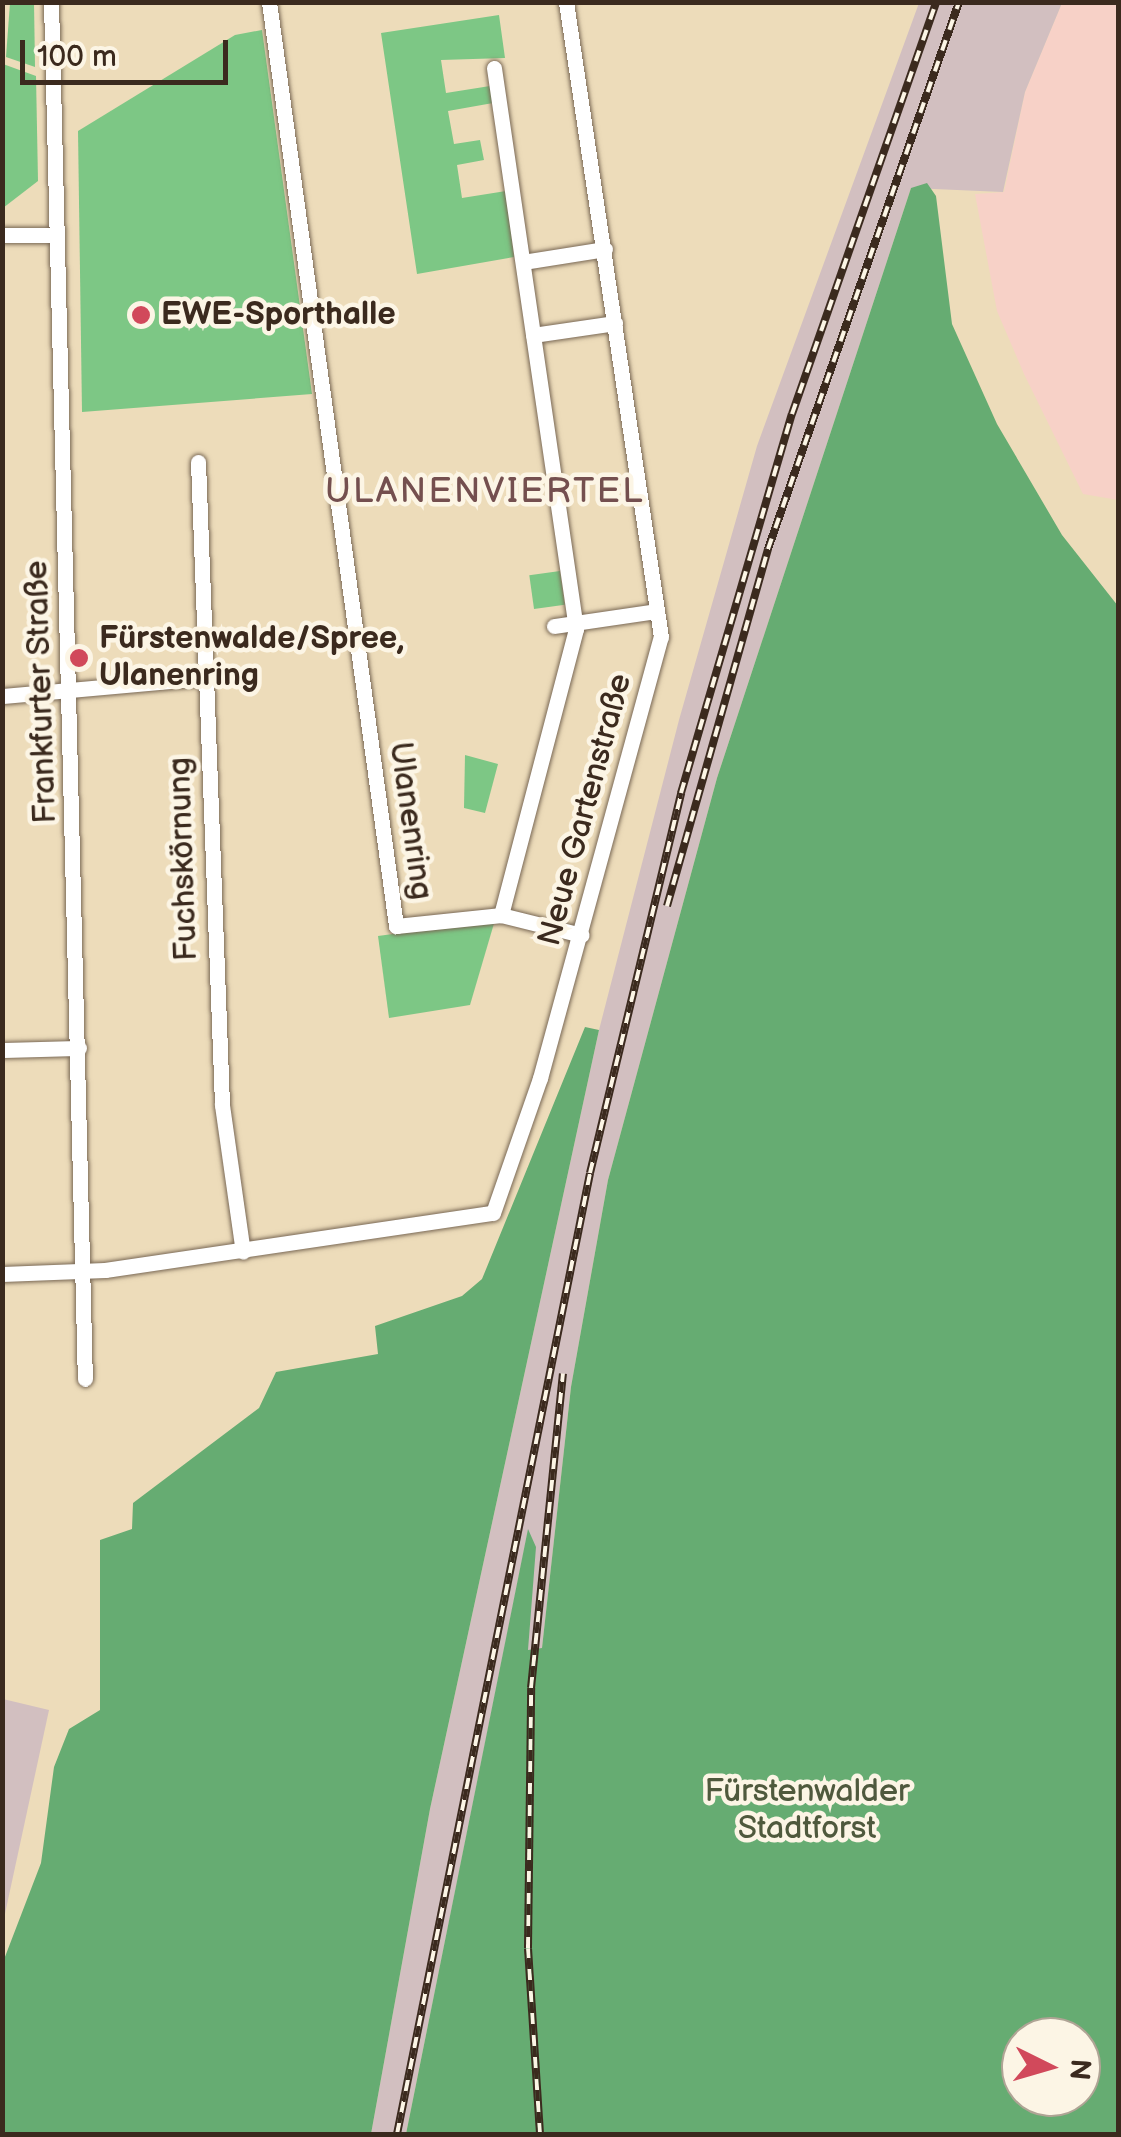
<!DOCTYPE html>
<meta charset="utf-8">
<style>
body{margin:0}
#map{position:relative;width:1121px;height:2137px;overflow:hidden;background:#eddcba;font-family:"Balsamiq Sans",sans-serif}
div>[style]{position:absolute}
.built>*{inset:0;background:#f7d1c7}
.industrial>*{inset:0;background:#d2bfc0}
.green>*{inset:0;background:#7dc785;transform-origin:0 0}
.forest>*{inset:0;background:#66ac72}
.roads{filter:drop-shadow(0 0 2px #796855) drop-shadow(0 0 2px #796855)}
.minor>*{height:15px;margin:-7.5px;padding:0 7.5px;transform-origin:7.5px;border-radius:7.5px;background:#fff}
.rail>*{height:8px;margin-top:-4px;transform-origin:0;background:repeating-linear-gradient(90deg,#fcf5e5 0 11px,#3b2a1e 0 22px);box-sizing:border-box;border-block:2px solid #3b2a1e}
.dots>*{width:28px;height:28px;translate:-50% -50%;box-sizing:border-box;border:5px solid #fcf5e5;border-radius:50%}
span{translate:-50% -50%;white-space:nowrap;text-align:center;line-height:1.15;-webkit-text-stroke:9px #fcf5e5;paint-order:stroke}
.poi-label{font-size:32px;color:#3b2a1e;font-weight:700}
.left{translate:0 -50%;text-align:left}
.street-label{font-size:32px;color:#3b2a1e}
.park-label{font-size:32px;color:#4f593d}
.neighbourhood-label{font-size:35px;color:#744f4f;letter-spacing:2.5px}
.frame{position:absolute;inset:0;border:5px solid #3b2a1e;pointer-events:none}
.north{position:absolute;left:1001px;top:2017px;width:100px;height:100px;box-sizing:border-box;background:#fcf5e5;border:2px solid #afa495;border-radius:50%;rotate:95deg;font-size:28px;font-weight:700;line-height:40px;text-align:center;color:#3b2a1e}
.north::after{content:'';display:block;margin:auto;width:35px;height:45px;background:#d1495b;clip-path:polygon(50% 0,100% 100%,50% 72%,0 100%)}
.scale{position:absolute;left:20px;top:40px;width:208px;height:45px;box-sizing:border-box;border:5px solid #3b2a1e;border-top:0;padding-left:12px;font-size:30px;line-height:35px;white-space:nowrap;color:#3b2a1e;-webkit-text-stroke:8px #fcf5e5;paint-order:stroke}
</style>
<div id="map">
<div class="built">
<div style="clip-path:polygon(1062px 3px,1118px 3px,1118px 500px,1083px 494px,1024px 374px,997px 311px,975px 194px,1004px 192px,1025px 92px)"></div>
</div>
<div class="industrial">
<div style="clip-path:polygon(919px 3px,1062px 3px,1025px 92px,1003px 192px,911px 188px,717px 778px,608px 1180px,571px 1387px,542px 1649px,528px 1651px,528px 1531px,406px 2134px,371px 2134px,430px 1809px,599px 1030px,679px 720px,757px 446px)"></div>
<div style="clip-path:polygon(3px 1699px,49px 1710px,3px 1923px,2px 1699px)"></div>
</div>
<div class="green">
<div style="clip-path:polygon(10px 3px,34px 3px,35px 67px,6px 57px)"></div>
<div style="clip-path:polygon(499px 15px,505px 58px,441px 60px,446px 93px,490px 86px,493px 103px,448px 111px,454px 144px,480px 140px,484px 160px,457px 165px,462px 198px,506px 191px,514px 257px,417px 274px,381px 33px)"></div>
<div style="clip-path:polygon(262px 30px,312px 394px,82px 412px,78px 131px,235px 35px)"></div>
<div style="clip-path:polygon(3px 64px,36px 76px,38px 181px,3px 208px)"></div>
<div style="left:560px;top:571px;width:34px;height:31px;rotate:82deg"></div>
<div style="clip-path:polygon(465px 755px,498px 764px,485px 813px,464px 808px)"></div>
<div style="clip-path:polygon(495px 920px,470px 1005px,389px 1018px,378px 936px)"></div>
</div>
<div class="forest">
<div style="clip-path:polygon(evenodd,927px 183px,936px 196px,952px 324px,997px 424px,1062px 535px,1118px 606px,1118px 2134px,406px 2134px,528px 1529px,536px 1547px,528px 1650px,542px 1648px,571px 1387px,608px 1180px,717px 778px,911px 188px,927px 183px,1021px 2037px,1081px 2037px,1081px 2097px,1021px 2097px,1021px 2037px)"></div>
<div style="clip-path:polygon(585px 1027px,599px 1030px,430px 1809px,371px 2134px,3px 2134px,3px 1962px,41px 1863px,54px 1767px,69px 1729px,100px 1710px,100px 1540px,132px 1529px,133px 1503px,259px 1408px,276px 1372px,378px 1354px,375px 1326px,462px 1296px,482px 1279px)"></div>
</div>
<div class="roads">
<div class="minor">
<div style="left:51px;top:2px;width:1377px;rotate:88.59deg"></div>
<div style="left:269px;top:2px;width:933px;rotate:82.17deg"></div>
<div style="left:396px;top:926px;width:106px;rotate:-6deg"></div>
<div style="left:501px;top:915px;width:83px;rotate:13.9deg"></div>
<div style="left:494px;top:68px;width:567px;rotate:81.68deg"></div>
<div style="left:576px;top:629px;width:296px;rotate:104.7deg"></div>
<div style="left:2px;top:235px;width:55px"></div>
<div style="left:523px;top:262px;width:83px;rotate:-9deg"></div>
<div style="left:533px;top:335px;width:83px;rotate:-8.3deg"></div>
<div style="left:198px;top:462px;width:643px;rotate:87.86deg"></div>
<div style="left:222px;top:1105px;width:148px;rotate:81.9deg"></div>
<div style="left:554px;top:626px;width:104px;rotate:-8.3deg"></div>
<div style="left:2px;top:696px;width:203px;rotate:-5.1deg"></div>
<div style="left:2px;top:1050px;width:77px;rotate:-1.5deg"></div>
<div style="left:2px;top:1274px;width:103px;rotate:-2.2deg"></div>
<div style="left:105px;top:1270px;width:392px;rotate:-8.4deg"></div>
<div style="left:493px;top:1213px;width:143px;rotate:-70.8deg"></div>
<div style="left:540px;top:1078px;width:457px;rotate:-74.7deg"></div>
<div style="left:661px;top:637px;width:642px;rotate:-98.51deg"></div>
</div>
</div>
<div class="rail">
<div style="left:667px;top:906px;width:371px;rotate:-74.2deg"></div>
<div style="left:768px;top:549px;width:579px;rotate:-70.75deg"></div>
<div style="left:397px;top:2134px;width:980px;rotate:-78.64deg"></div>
<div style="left:590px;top:1173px;width:391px;rotate:-76.5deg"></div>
<div style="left:681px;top:793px;width:395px;rotate:-73.7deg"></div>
<div style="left:792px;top:414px;width:436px;rotate:-70.7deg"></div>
<div style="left:540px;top:2134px;width:186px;rotate:-93.7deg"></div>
<div style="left:528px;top:1948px;width:260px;rotate:-89.3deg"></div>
<div style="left:531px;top:1688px;width:316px;rotate:-84.2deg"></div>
</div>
<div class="dots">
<div style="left:141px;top:315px;background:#d1495b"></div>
<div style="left:79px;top:658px;background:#d1495b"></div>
</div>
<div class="poi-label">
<span class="left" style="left:161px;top:315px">EWE-Sporthalle</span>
<span class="left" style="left:99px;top:658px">Fürstenwalde/Spree,<br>Ulanenring</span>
</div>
<div class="street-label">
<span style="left:42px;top:692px;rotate:-92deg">Frankfurter Straße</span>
<span style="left:586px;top:810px;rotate:-75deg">Neue Gartenstraße</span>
<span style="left:410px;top:821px;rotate:82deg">Ulanenring</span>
<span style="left:184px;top:859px;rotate:-92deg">Fuchskörnung</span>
</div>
<div class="park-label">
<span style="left:807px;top:1811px">Fürstenwalder<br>Stadtforst</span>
</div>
<div class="neighbourhood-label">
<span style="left:485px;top:492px">ULANENVIERTEL</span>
</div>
<div class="frame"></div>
<div class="north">N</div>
<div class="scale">100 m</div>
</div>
